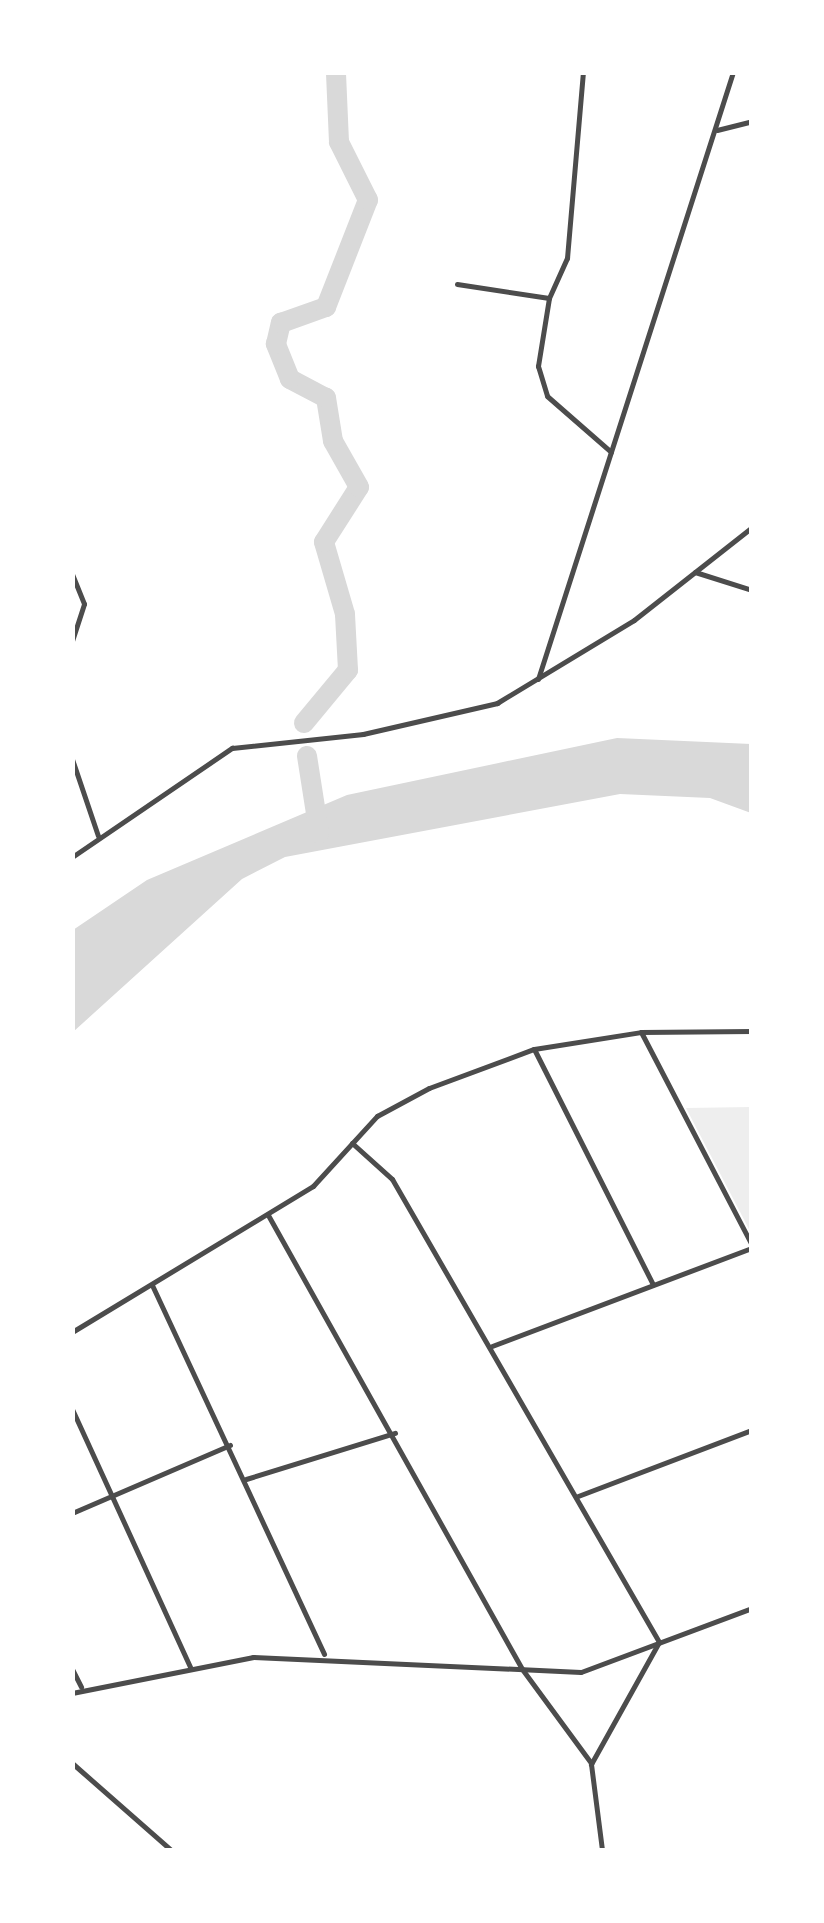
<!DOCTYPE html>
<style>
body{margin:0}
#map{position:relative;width:824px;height:1923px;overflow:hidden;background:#fff;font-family:"Playfair Display",serif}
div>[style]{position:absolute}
.green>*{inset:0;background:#eee}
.water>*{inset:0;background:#d9d9d9}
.river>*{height:20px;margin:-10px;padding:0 10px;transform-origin:10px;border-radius:10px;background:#d9d9d9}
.minor>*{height:5px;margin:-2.5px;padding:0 2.5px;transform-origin:2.5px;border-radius:2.5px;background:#4c4c4c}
.tertiary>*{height:5px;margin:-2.5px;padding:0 2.5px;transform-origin:2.5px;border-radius:2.5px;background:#4c4c4c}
span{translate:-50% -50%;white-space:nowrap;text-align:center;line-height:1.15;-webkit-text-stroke:10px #fff;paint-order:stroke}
.frame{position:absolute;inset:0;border:75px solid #fff;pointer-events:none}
</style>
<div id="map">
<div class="green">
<div style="clip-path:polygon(751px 1107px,752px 1107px,751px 1233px,686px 1108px)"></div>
</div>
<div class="water">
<div style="clip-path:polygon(617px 738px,751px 744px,751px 813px,710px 798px,620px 794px,285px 857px,242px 879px,73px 1032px,73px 930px,147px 880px,347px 795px)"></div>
</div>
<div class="river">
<div style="left:304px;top:723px;width:69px;rotate:-50.3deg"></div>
<div style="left:348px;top:670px;width:56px;rotate:-93.1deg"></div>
<div style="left:345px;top:614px;width:75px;rotate:-106.3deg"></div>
<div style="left:324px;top:542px;width:65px;rotate:-57.5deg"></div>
<div style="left:359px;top:487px;width:53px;rotate:-119.5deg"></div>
<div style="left:333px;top:441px;width:44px;rotate:-99.2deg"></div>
<div style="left:326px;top:398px;width:41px;rotate:-152.2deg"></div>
<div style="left:290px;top:379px;width:38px;rotate:-112deg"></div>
<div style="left:276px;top:344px;width:22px;rotate:-77deg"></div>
<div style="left:281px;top:323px;width:48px;rotate:-19.6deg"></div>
<div style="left:326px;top:307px;width:115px;rotate:-68.6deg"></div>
<div style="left:368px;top:200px;width:65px;rotate:-116.6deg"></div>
<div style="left:339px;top:142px;width:70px;rotate:-92.5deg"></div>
<div style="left:307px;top:756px;width:78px;rotate:81.1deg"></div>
</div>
<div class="minor">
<div style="left:717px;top:130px;width:36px;rotate:-14deg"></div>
<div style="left:457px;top:284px;width:93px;rotate:8.7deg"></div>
<div style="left:549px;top:298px;width:69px;rotate:99.2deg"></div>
<div style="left:538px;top:366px;width:31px;rotate:73deg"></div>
<div style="left:547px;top:396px;width:85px;rotate:41.2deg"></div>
<div style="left:549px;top:298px;width:44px;rotate:-65.8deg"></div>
<div style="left:567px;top:258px;width:187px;rotate:-85.1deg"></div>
<div style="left:695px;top:572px;width:60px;rotate:17.5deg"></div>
<div style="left:72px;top:574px;width:32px;rotate:68deg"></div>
<div style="left:84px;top:604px;width:40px;rotate:108deg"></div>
<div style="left:72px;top:759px;width:81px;rotate:71.3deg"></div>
<div style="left:641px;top:1032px;width:240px;rotate:62.5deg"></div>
<div style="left:534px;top:1049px;width:264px;rotate:63.2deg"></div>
<div style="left:352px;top:1143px;width:54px;rotate:42deg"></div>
<div style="left:392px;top:1179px;width:534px;rotate:60.03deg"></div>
<div style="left:659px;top:1642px;width:140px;rotate:119.1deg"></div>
<div style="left:591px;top:1764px;width:87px;rotate:82.7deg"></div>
<div style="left:268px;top:1215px;width:520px;rotate:60.77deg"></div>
<div style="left:522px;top:1669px;width:117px;rotate:53.7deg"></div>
<div style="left:152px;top:1285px;width:407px;rotate:65deg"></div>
<div style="left:492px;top:1346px;width:278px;rotate:-20.7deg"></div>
<div style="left:72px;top:1409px;width:284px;rotate:65.4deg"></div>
<div style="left:246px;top:1479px;width:156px;rotate:-17.2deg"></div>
<div style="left:578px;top:1496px;width:186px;rotate:-20.8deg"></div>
<div style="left:72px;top:1513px;width:172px;rotate:-23.3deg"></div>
<div style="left:72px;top:1669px;width:20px;rotate:63deg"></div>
<div style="left:72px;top:1693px;width:185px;rotate:-11.2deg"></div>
<div style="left:253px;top:1657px;width:328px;rotate:2.6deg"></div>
<div style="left:581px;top:1672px;width:183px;rotate:-20.5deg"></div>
</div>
<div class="tertiary">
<div style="left:538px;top:679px;width:638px;rotate:-72.19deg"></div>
<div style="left:72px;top:857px;width:194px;rotate:-34.3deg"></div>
<div style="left:232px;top:748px;width:132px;rotate:-6.1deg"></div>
<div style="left:363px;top:734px;width:138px;rotate:-13deg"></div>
<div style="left:497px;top:703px;width:160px;rotate:-31.2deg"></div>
<div style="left:634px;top:620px;width:150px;rotate:-38.2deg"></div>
<div style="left:72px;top:1332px;width:282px;rotate:-31.2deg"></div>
<div style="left:313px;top:1186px;width:95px;rotate:-47.6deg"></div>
<div style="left:377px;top:1116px;width:59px;rotate:-28.3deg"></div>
<div style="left:429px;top:1088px;width:112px;rotate:-20.4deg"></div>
<div style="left:534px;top:1049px;width:108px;rotate:-9deg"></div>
<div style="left:641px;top:1032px;width:111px;rotate:-0.5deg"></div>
<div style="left:72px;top:1763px;width:132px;rotate:41.3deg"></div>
</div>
<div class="frame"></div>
</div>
